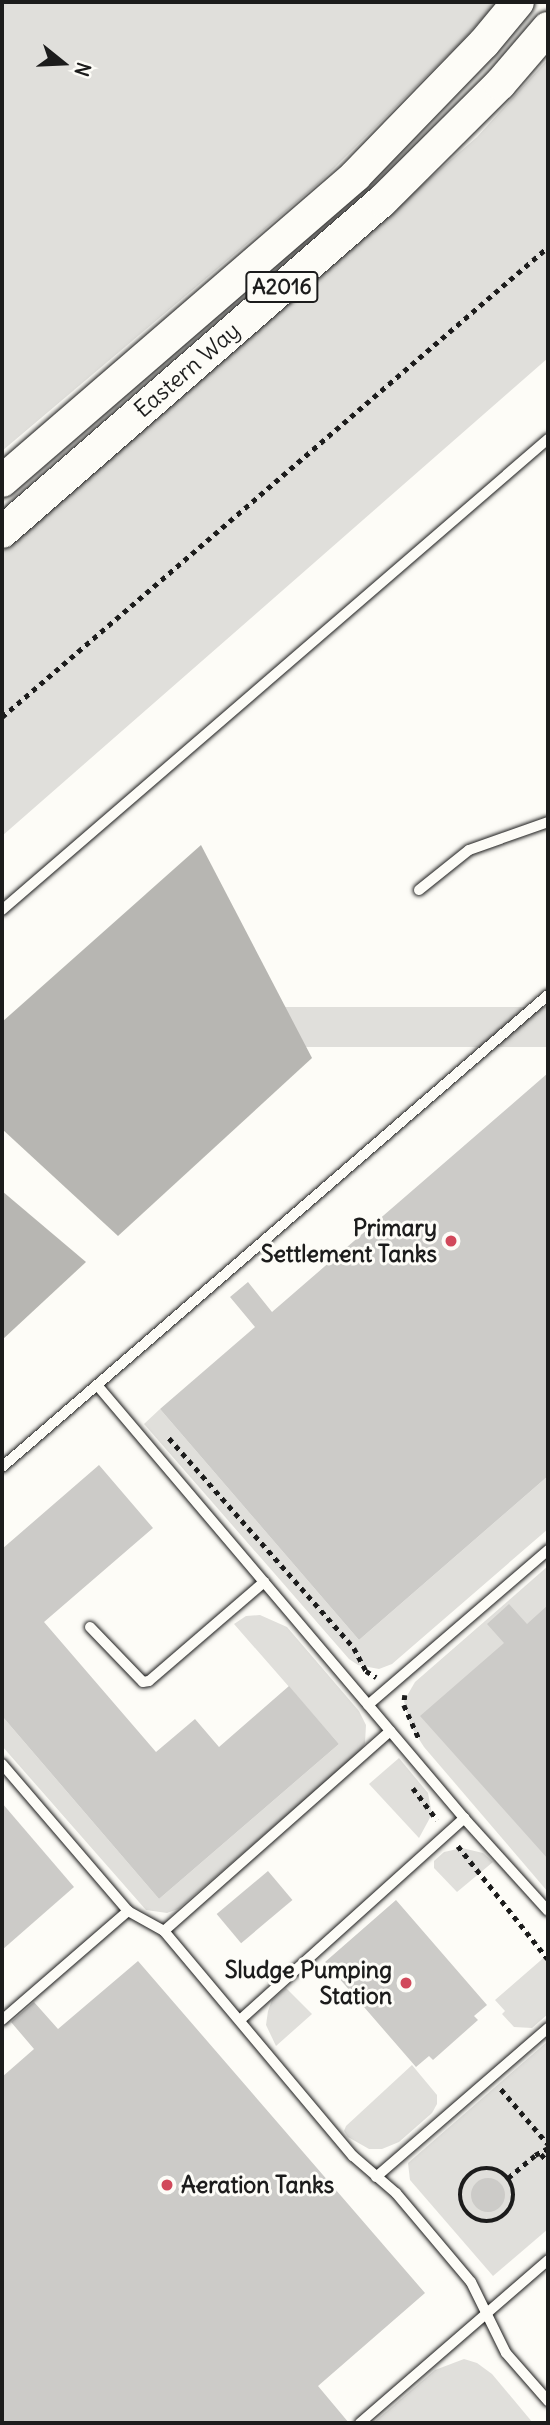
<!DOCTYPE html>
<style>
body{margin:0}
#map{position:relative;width:550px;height:2425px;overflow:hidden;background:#fdfcf7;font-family:Delius,sans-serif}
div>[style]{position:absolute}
.green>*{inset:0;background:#e0dfdb;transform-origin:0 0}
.water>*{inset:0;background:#b7b6b2}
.building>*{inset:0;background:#cccbc8;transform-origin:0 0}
.round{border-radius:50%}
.path>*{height:4.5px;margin-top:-2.25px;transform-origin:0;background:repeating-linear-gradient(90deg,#1c1c1c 0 5px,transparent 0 10px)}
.path>.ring{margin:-2.25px;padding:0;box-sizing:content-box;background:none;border:4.5px solid #1c1c1c;border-radius:50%}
.roads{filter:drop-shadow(0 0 2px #1c1c1c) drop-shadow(0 0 2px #1c1c1c)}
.service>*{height:10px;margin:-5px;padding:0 5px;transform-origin:5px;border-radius:5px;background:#fdfcf7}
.primary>*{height:32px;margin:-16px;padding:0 16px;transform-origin:16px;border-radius:16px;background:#fdfcf7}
.dots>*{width:19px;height:19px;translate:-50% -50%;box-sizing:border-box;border:4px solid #fdfcf7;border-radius:50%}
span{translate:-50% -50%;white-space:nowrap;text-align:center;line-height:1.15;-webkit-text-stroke:6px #fdfcf7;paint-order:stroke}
.shield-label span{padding:2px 5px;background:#fdfcf7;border:2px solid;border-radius:5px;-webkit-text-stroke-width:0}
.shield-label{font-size:21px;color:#1c1c1c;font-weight:700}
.street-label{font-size:23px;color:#1c1c1c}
.poi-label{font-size:23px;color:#1c1c1c;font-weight:700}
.right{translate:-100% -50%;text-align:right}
.left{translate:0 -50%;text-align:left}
.frame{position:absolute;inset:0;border:4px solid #1c1c1c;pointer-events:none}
.north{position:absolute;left:28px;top:28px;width:70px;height:70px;-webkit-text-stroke:5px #fdfcf7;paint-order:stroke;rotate:108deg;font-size:19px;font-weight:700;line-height:28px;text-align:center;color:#1c1c1c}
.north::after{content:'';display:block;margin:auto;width:24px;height:32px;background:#1c1c1c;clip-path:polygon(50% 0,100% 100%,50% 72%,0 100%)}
</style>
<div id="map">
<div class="green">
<div style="clip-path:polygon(2px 2px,497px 2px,462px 41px,319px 183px,2px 451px)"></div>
<div style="clip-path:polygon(548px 59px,548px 358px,2px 836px,2px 552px,477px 137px)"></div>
<div style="left:548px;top:1007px;width:40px;height:403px;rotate:90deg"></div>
<div style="clip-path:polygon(160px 1409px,359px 1640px,548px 1476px,548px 1529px,392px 1664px,379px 1669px,358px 1665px,349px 1659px,144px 1424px)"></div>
<div style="clip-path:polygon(548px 1566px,548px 1892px,424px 1747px,410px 1725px,404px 1701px,415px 1682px)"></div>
<div style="clip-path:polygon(260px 1615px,287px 1627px,359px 1711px,366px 1725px,365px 1743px,360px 1752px,178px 1909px,167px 1913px,146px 1910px,2px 1746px,2px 1716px,159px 1899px,339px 1744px,234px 1624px,246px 1616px)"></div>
<div style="clip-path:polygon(399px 1758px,428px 1793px,432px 1814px,419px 1838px,369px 1784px)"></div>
<div style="clip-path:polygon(462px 1848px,483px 1853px,493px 1862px,457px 1892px,434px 1868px,434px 1861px,444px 1852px)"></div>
<div style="clip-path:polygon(548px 1954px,548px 2014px,532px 2028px,514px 2027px,502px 2014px,505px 2011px,495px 2000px)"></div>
<div style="clip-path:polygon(286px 1988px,312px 2014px,276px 2046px,266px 2025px,268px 2011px,272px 2000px)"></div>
<div style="clip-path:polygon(548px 2041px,548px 2229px,493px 2276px,410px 2180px,408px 2163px)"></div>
<div style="clip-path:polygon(412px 2065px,437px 2095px,437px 2104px,432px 2113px,399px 2142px,382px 2149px,369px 2149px,348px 2137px,344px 2131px,346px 2126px)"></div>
<div style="clip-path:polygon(464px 2359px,477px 2363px,492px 2374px,533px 2423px,373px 2423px,435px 2370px)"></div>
</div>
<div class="water">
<div style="clip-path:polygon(201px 845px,312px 1058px,118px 1236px,2px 1129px,2px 1022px)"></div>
<div style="clip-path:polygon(2px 1191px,86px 1262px,2px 1340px)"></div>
</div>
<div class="building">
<div style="clip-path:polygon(548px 1073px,548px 1476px,359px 1640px,160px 1409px,255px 1327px,230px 1297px,248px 1282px,272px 1312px)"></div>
<div style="clip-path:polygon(99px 1465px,153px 1528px,44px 1622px,156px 1752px,195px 1719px,219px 1747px,289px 1686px,339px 1744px,159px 1899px,2px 1716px,2px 1549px)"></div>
<div style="clip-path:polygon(509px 1604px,527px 1624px,548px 1605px,548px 1859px,420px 1716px,504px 1643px,487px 1624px)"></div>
<div style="clip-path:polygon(2px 1803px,74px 1887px,2px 1950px)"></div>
<div style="left:268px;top:1871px;width:38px;height:67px;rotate:50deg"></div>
<div style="clip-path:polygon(396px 1900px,487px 2005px,474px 2016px,478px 2020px,433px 2060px,429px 2056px,416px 2067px,325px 1962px)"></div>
<div style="clip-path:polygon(138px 1961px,425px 2293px,318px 2386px,349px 2423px,2px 2423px,2px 2077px,34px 2049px,11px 2022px,34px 2002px,58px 2029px)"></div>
<div class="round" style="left:471px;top:2178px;width:34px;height:34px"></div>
</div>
<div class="path">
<div style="left:2px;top:717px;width:720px;rotate:-40.72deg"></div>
<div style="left:169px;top:1438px;width:280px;rotate:48.6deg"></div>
<div style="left:354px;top:1648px;width:26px;rotate:62deg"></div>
<div style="left:366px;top:1671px;width:12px;rotate:31deg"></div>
<div style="left:405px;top:1695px;width:10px;rotate:96deg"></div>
<div style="left:404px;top:1705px;width:36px;rotate:66deg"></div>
<div style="left:413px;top:1788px;width:40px;rotate:53deg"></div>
<div style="left:458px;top:1846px;width:144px;rotate:51.5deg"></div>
<div style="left:501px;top:2089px;width:72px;rotate:49.5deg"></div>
<div style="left:541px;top:2154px;width:11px;rotate:49deg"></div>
<div class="ring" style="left:460px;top:2168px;width:49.5px;height:49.5px"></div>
<div style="left:508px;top:2178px;width:35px;rotate:-40deg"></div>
<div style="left:535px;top:2155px;width:15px;rotate:-28deg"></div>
</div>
<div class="roads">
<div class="service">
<div style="left:419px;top:890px;width:64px;rotate:-38.7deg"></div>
<div style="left:469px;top:850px;width:84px;rotate:-19.5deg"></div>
<div style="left:2px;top:910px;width:721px;rotate:-40.78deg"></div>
<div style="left:97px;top:1385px;width:568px;rotate:49.72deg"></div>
<div style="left:464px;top:1818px;width:125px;rotate:47.9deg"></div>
<div style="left:2px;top:1467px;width:722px;rotate:-40.84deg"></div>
<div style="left:90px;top:1627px;width:76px;rotate:46.1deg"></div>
<div style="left:143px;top:1682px;width:6px;rotate:-9deg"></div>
<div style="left:149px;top:1681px;width:152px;rotate:-40.7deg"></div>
<div style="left:368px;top:1705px;width:238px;rotate:-40.7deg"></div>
<div style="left:2px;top:1764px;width:194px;rotate:49.4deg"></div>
<div style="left:128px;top:1911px;width:41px;rotate:29.1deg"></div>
<div style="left:164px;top:1931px;width:294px;rotate:50deg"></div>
<div style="left:353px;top:2156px;width:57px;rotate:40.7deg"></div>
<div style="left:396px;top:2193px;width:116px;rotate:49.9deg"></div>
<div style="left:471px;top:2282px;width:79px;rotate:63.8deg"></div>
<div style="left:506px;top:2353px;width:64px;rotate:48.8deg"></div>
<div style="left:164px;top:1931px;width:302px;rotate:-41.5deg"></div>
<div style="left:2px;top:2020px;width:167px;rotate:-40.9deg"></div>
<div style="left:240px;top:2020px;width:302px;rotate:-42deg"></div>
<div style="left:376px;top:2177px;width:228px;rotate:-40.9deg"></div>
<div style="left:360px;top:2423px;width:249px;rotate:-40.9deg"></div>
</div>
<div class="primary">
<div style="left:2px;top:481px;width:467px;rotate:-40.8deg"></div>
<div style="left:355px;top:176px;width:185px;rotate:-45.9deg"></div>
<div style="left:484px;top:43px;width:53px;rotate:-50.3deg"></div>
<div style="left:2px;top:532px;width:504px;rotate:-41.06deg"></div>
<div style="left:382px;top:201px;width:166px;rotate:-44.8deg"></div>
<div style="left:500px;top:84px;width:74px;rotate:-49.4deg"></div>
</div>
</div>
<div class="dots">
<div style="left:451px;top:1241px;background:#d1495b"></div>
<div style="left:406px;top:1983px;background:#d1495b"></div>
<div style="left:167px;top:2185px;background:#d1495b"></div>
</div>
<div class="shield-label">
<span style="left:282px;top:287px">A2016</span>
</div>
<div class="street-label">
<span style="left:187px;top:370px;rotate:-41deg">Eastern Way</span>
</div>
<div class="poi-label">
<span class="right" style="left:437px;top:1241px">Primary<br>Settlement Tanks</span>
<span class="right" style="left:392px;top:1983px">Sludge Pumping<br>Station</span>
<span class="left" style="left:181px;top:2185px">Aeration Tanks</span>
</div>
<div class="frame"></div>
<div class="north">N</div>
</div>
